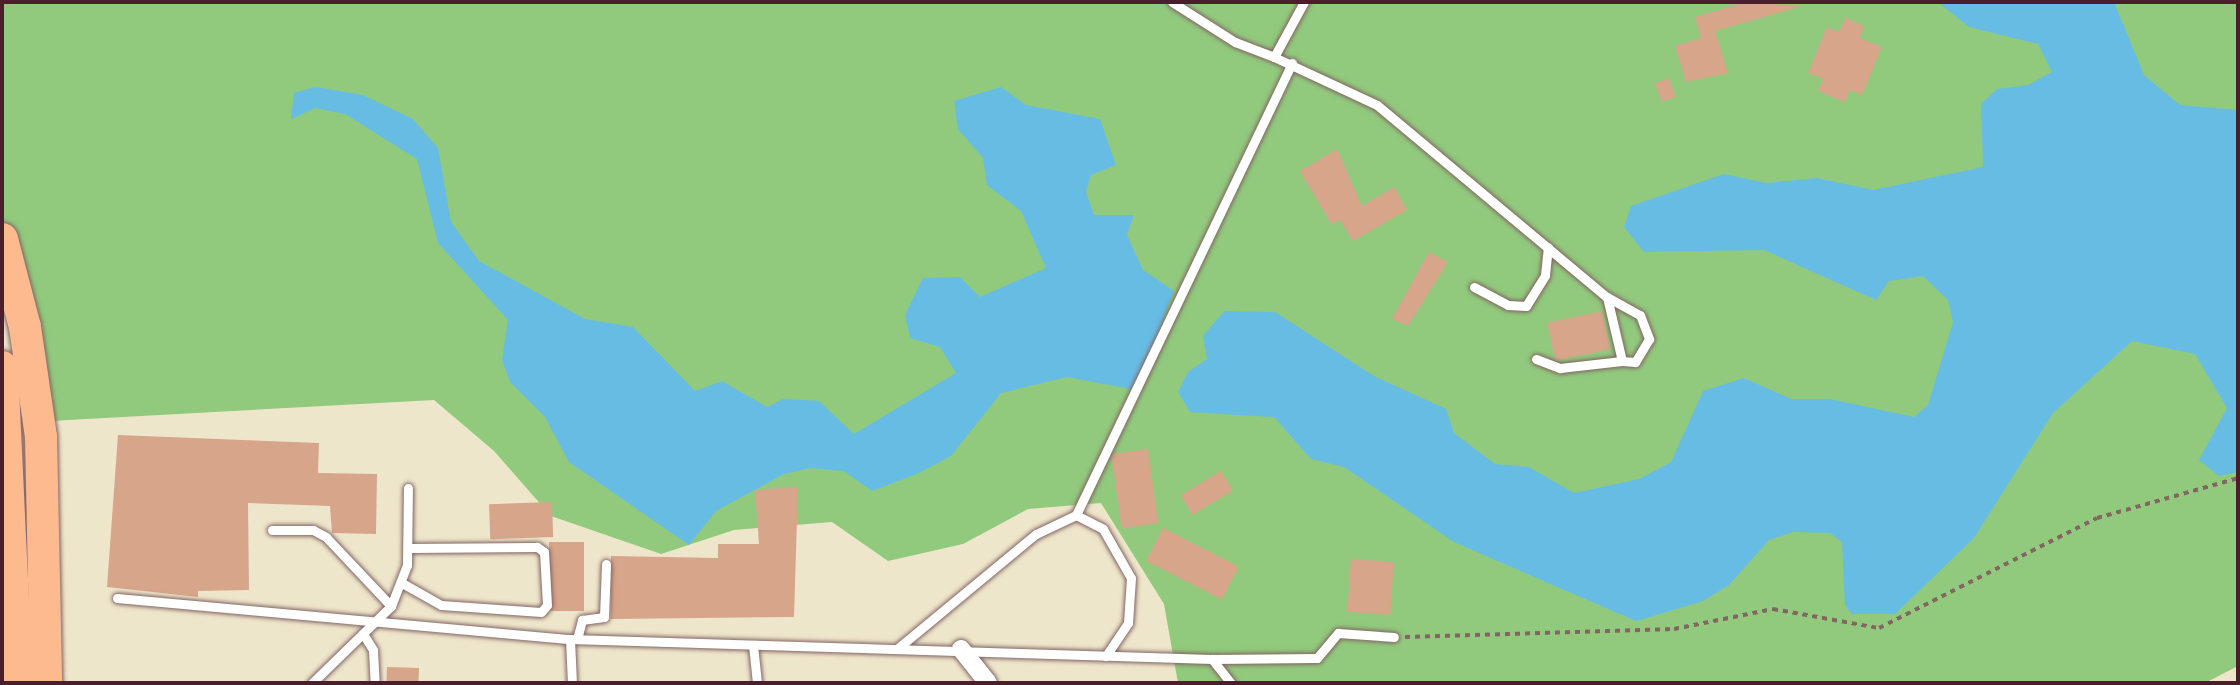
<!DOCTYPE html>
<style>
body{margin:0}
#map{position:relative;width:2240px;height:685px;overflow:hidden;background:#eee6cb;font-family:"Comic Neue",sans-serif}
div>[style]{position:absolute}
.green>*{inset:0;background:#91ca7d}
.water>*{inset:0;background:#67bce4}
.building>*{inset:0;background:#d7a58a;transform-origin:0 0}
.path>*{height:3.5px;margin-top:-1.75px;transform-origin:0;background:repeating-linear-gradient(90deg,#836563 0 5px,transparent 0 10px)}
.roads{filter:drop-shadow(0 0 2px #836563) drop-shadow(0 0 2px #836563)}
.lane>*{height:9px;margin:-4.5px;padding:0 4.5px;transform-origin:4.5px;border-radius:4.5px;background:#fff}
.street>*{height:18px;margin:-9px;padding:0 9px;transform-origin:9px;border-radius:9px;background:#fff}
.highway>*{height:32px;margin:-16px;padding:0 16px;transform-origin:16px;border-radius:16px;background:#fcba8e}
span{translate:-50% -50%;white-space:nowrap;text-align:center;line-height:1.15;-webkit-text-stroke:5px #f7f3e8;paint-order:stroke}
.frame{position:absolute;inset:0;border:4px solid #4a1f2b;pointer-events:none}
</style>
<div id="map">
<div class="green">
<div style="clip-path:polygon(2px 2px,2238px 2px,2238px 666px,2205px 683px,1178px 683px,1164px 604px,1101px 503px,1028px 509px,963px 544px,888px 561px,832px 522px,734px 530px,661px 554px,551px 516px,494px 451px,434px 400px,50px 421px,16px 259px,2px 224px)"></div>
</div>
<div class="water">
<div style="clip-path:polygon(1938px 2px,2114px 2px,2144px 75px,2180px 105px,2238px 110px,2238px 472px,2219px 476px,2199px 460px,2227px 408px,2195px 354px,2132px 341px,2053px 413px,1974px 538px,1895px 614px,1852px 614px,1845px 605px,1842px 542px,1830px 533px,1793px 532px,1769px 540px,1729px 585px,1703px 601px,1636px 621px,1454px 542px,1344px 467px,1311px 459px,1274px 417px,1190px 412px,1178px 392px,1188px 372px,1207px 359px,1203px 336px,1224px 311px,1275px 312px,1374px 376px,1446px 409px,1454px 433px,1495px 464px,1529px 467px,1574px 493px,1639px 479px,1671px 462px,1703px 391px,1744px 378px,1791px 399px,1830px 399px,1914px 417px,1928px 405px,1953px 322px,1948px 300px,1923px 276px,1889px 281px,1876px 300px,1764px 250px,1644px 252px,1624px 227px,1631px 206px,1724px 174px,1766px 183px,1817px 178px,1873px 190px,1983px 167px,1981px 104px,1997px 89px,2028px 85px,2052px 72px,2038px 44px,1969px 27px)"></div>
<div style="clip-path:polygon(315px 87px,363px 95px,413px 119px,438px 148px,451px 222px,479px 261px,585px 319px,633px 327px,695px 391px,722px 381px,767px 407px,783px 399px,819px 401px,854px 434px,956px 373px,940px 347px,910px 338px,905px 315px,923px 278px,960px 277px,980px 297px,1046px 268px,1021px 211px,987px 185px,983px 158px,958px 129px,954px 101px,1001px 87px,1026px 105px,1100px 119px,1116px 165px,1091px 175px,1086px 192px,1094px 215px,1134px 215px,1127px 235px,1143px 270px,1174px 291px,1136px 390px,1067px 377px,1001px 393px,951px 456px,917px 474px,872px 491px,844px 471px,810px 468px,784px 474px,716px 511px,689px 545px,569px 462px,545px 417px,510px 382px,502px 360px,508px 320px,438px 243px,417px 159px,345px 114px,315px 108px,291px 119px,294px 93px)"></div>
</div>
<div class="building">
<div style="clip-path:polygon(1746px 2px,1803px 6px,1715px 31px,1728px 73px,1686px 82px,1675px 46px,1701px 38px,1695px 17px)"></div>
<div style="clip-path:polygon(1845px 18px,1864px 26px,1860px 38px,1882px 47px,1862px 95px,1850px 90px,1845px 102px,1818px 91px,1823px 79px,1808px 73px,1827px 27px,1839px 32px)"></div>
<div style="left:1669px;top:78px;width:20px;height:15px;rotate:70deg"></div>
<div style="clip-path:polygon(1337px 149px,1362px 206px,1394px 187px,1407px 210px,1353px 241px,1340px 220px,1332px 225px,1300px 171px)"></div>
<div style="clip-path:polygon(1429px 252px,1448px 262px,1408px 326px,1392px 319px)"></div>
<div style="left:1602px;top:311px;width:39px;height:56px;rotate:78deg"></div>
<div style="clip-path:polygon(118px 435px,319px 443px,318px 473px,377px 474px,376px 534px,332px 533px,330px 506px,248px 503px,249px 590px,198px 591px,198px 597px,107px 587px)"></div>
<div style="left:1148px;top:449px;width:75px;height:37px;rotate:82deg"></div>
<div style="left:1221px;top:471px;width:23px;height:47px;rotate:59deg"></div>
<div style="clip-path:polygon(798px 487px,794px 617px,611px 619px,611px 556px,718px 558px,718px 544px,759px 544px,755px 490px)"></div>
<div style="left:552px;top:502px;width:35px;height:63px;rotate:88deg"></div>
<div style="left:1163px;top:528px;width:85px;height:37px;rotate:27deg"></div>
<div style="left:549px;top:542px;width:35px;height:69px"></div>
<div style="left:1351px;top:559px;width:43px;height:53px;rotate:4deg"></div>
<div style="left:387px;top:667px;width:32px;height:16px;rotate:2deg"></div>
</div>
<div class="path">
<div style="left:1405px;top:637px;width:269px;rotate:-1.7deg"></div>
<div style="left:1674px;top:629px;width:101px;rotate:-11.4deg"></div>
<div style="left:1773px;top:609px;width:108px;rotate:10.2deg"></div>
<div style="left:1879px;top:628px;width:244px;rotate:-26.8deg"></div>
<div style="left:2097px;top:518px;width:147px;rotate:-15.8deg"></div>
</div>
<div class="roads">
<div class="lane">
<div style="left:1172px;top:2px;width:75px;rotate:32.4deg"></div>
<div style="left:1235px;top:42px;width:42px;rotate:21deg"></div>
<div style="left:1274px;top:57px;width:63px;rotate:-61.4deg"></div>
<div style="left:1274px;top:57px;width:114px;rotate:25deg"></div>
<div style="left:1377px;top:105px;width:300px;rotate:39.9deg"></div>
<div style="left:1607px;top:297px;width:38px;rotate:29deg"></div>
<div style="left:1640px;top:315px;width:26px;rotate:69deg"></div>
<div style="left:1649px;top:339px;width:27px;rotate:121deg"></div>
<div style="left:1635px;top:362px;width:13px;rotate:-176deg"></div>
<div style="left:1622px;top:361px;width:66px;rotate:-103.2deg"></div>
<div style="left:1474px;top:287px;width:38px;rotate:28deg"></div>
<div style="left:1508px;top:305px;width:18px;rotate:3deg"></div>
<div style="left:1526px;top:306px;width:36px;rotate:-58deg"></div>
<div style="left:1545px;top:275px;width:28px;rotate:-84deg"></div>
<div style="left:1536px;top:359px;width:26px;rotate:21deg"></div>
<div style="left:1560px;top:368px;width:62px;rotate:-6.4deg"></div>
<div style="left:1076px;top:515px;width:501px;rotate:-64.46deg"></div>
<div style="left:272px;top:530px;width:41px"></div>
<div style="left:313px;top:530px;width:15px;rotate:28deg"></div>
<div style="left:326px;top:537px;width:95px;rotate:46.7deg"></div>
<div style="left:402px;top:583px;width:45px;rotate:29.4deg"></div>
<div style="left:441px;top:605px;width:100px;rotate:4deg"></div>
<div style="left:541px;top:612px;width:9px;rotate:-49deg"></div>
<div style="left:547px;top:605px;width:53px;rotate:-93.2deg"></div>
<div style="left:544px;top:552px;width:9px;rotate:-144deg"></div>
<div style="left:537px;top:547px;width:129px;rotate:179.6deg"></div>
<div style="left:117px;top:598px;width:455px;rotate:5.2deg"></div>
<div style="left:570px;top:639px;width:642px;rotate:1.78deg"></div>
<div style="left:1212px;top:659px;width:105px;rotate:-0.5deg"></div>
<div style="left:1317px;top:658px;width:33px;rotate:-50deg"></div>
<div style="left:1338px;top:633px;width:56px;rotate:4.1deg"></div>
<div style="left:365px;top:637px;width:15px;rotate:58deg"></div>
<div style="left:373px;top:650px;width:33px;rotate:87deg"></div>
<div style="left:570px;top:639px;width:44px;rotate:87.4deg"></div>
<div style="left:577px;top:639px;width:20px;rotate:-75deg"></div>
<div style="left:582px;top:620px;width:22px;rotate:-8deg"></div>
<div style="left:604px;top:617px;width:53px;rotate:-87.8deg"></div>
<div style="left:753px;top:645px;width:38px;rotate:84deg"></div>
<div style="left:898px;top:648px;width:179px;rotate:-39.6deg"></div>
<div style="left:1036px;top:534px;width:44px;rotate:-25.4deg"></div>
<div style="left:1076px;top:515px;width:30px;rotate:27deg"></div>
<div style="left:1103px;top:529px;width:56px;rotate:60.3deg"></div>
<div style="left:1131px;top:578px;width:45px;rotate:93.8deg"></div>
<div style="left:1128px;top:623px;width:40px;rotate:124deg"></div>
<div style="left:1212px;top:659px;width:31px;rotate:52deg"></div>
<div style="left:312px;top:683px;width:110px;rotate:-44.3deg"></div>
<div style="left:391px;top:606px;width:44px;rotate:-68.7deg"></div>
<div style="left:407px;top:565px;width:77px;rotate:-89.3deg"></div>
</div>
<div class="street">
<div style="left:961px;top:649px;width:43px;rotate:51.5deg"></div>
</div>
<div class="highway">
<div style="left:2px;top:239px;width:91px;rotate:75.4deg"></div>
<div style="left:25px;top:327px;width:111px;rotate:81.7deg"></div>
<div style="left:41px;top:437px;width:246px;rotate:88.8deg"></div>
<div style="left:2px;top:367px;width:316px;rotate:87.3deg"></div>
</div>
</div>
<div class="frame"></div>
</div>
